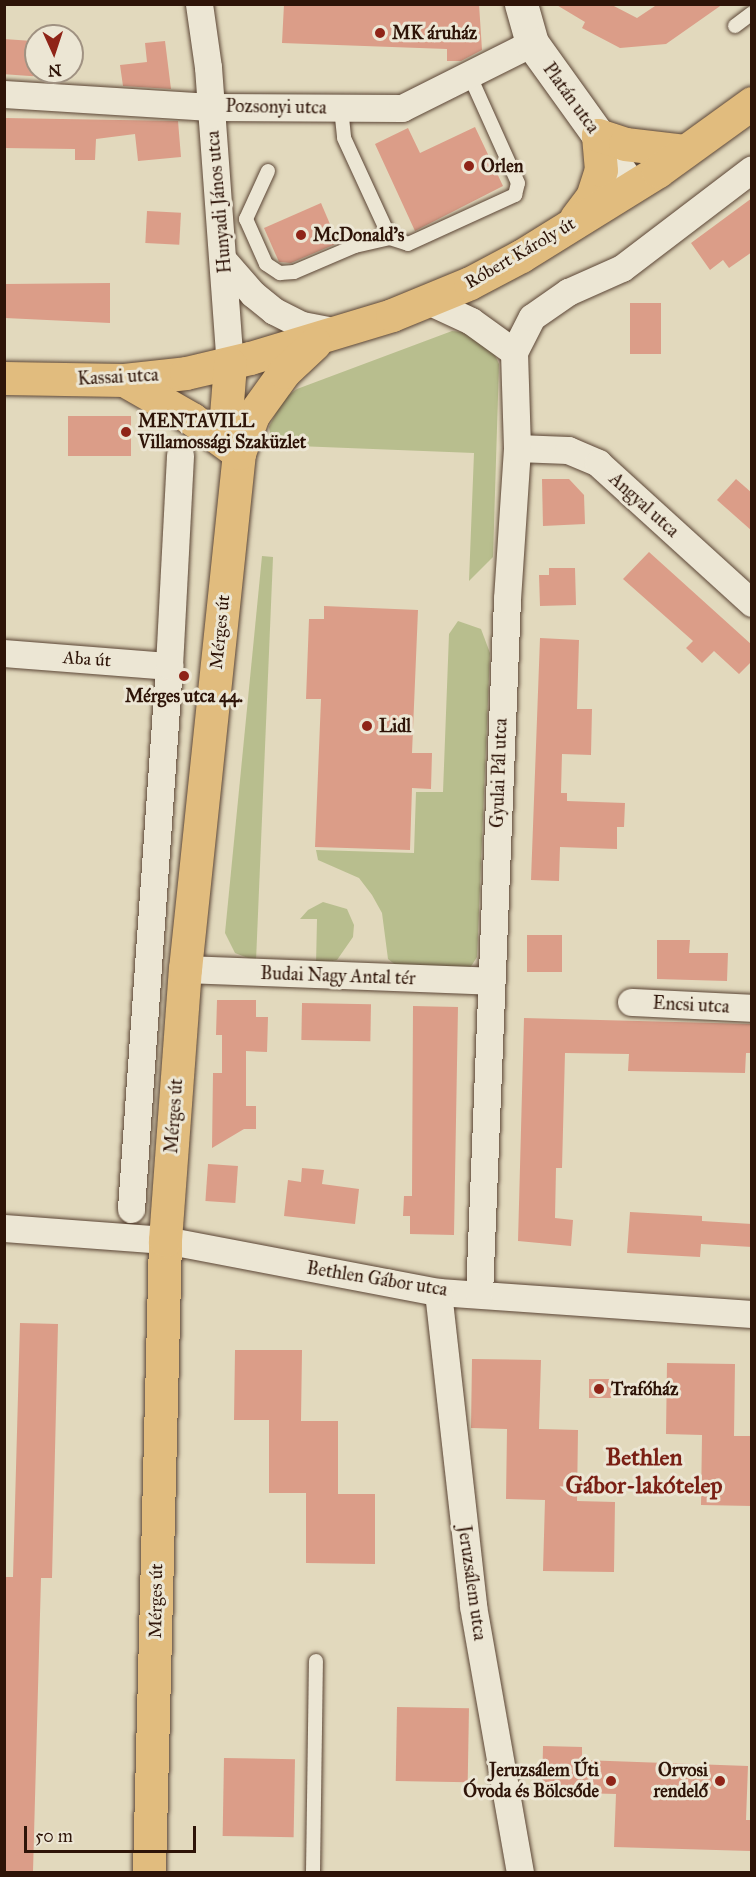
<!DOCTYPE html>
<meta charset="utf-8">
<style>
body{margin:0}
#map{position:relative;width:756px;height:1877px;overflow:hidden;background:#e2d9bd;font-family:"IM FELL Great Primer",serif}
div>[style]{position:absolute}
.green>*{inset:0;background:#b8be8e}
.building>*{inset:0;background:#db9d88;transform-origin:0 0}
.roads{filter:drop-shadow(0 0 2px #5b4535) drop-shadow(0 0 2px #5b4535)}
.service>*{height:14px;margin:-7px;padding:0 7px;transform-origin:7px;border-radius:7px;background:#ece6d4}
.minor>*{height:27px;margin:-13.5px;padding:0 13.5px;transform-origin:13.5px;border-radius:13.5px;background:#ece6d4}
.tertiary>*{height:33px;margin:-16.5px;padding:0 16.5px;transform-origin:16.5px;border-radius:16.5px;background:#ece6d4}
.primary>*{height:33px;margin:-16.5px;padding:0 16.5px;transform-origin:16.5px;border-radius:16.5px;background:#e1bc7e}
.dots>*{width:16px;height:16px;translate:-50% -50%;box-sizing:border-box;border:3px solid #ece6d4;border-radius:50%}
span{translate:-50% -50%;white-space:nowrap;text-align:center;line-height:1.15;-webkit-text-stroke:6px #ece6d4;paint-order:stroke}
.poi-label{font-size:18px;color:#2e1408;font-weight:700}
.left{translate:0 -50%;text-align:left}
.right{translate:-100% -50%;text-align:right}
.street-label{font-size:18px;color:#2e1408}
.district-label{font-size:24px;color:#7a1f14;font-weight:700}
.frame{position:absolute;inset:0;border:6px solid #2e1408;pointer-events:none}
.north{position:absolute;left:24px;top:24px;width:60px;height:60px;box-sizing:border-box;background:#ece6d4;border:2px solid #a09282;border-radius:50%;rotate:177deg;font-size:16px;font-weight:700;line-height:24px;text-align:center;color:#2e1408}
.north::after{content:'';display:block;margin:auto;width:21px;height:27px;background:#8f2418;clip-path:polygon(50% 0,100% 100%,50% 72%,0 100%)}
.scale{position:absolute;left:24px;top:1826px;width:172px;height:27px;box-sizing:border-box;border:3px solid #2e1408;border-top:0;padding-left:8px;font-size:18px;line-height:21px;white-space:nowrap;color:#2e1408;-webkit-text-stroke:4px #ece6d4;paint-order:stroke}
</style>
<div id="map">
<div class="green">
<div style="clip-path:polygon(452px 331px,471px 333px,490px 344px,499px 364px,493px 557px,469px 581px,474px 453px,272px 445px,269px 427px,283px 399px,297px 389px)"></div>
<div style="clip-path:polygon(262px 556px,273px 557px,256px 961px,235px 953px,225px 933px)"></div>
<div style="clip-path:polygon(458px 621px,481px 629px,490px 653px,477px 957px,470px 968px,401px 969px,388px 959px,382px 913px,372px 895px,359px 878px,318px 860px,316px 850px,414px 853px,416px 792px,443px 792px,449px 634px)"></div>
<div style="clip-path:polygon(323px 902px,347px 909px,354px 925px,353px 937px,337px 960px,316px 965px,317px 919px,300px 919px,308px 910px)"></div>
</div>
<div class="building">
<div style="clip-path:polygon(284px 4px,479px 4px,482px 50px,461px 61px,447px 61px,447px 49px,282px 43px)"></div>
<div style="clip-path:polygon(555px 4px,610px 4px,637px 18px,658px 4px,723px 4px,666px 44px,620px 48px,582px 28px,585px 22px)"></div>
<div style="left:4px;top:39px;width:32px;height:35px;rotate:4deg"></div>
<div style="clip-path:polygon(165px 41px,171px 89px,123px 86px,120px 65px,147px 62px,145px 43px)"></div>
<div style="clip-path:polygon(4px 118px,178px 121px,181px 157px,138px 161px,135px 134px,96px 139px,95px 160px,75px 160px,75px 149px,4px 148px)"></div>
<div style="clip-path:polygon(475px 127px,503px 186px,415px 231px,375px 144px,408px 128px,420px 153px)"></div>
<div style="clip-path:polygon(752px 198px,752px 252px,729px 268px,723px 260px,710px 270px,691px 243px)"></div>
<div style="clip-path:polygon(321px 203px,338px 243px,291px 263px,279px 262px,264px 228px)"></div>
<div style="left:147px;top:211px;width:34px;height:32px;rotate:3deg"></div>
<div style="clip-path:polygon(110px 283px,110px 323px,5px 318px,6px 284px)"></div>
<div style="left:630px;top:303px;width:31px;height:51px"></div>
<div style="left:68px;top:416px;width:63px;height:40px"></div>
<div style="clip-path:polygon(542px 479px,569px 479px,584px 495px,585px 524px,543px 526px)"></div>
<div style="clip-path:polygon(736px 479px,752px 493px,752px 531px,717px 500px)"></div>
<div style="clip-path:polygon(649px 552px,752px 645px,752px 661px,739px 674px,714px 651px,702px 663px,686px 648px,693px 641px,623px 579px)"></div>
<div style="clip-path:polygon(549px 568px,575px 568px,576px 605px,540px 606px,539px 575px,549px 575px)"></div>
<div style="clip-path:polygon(324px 606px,418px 610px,412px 753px,432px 753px,431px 789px,412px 788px,410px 850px,315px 847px,321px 699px,306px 699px,309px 619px,324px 619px)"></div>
<div style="clip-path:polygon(540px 638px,579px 640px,577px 709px,592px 709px,591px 755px,562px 754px,561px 793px,567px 793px,567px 801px,625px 803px,624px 827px,617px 827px,617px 849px,560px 847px,559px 881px,531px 880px)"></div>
<div style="left:527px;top:935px;width:35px;height:37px"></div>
<div style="clip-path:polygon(657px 940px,690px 940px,689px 953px,728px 953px,727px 981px,657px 979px)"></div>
<div style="clip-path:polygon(217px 1000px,256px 1000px,256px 1017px,268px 1017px,267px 1052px,246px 1051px,246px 1106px,256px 1106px,256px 1129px,244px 1129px,212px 1148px,213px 1073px,222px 1073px,222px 1035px,216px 1035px)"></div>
<div style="left:302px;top:1003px;width:69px;height:37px;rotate:1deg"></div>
<div style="clip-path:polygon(413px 1006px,458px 1007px,454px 1235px,410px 1234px,410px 1216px,403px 1216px,404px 1196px,412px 1196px)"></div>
<div style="clip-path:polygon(524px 1018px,752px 1024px,752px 1053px,746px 1053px,745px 1073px,628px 1071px,629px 1054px,565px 1053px,562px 1168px,556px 1168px,555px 1218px,573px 1220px,571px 1246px,518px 1241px)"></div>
<div style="left:208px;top:1164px;width:30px;height:37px;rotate:4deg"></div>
<div style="clip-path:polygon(302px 1168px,324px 1170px,322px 1184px,359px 1189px,355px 1224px,284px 1216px,288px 1180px,301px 1182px)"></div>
<div style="clip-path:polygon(630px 1212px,702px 1216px,702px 1221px,752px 1224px,752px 1247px,701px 1244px,700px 1257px,627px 1253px)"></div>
<div style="clip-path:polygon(20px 1323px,58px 1324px,52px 1578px,41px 1578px,33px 1872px,4px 1872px,4px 1577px,13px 1577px)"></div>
<div style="clip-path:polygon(235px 1350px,302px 1350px,301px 1421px,338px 1421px,338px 1494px,375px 1494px,375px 1564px,306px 1563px,306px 1493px,269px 1493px,269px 1420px,234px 1420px)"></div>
<div style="clip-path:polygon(472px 1359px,541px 1360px,539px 1429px,578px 1430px,577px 1501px,615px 1502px,614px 1572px,543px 1571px,545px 1500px,506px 1499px,507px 1429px,471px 1428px)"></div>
<div style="clip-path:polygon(667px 1363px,735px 1364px,734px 1436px,752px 1436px,752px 1506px,701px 1505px,702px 1435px,666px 1434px)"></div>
<div style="left:589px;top:1379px;width:22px;height:19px"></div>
<div style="left:397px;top:1707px;width:72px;height:74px;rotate:1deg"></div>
<div style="clip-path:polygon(543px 1746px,582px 1747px,582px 1760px,748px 1766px,746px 1820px,751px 1820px,750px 1851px,614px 1847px,616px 1794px,542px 1792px)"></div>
<div style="left:224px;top:1758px;width:71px;height:78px;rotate:1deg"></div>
</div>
<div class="roads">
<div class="service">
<div style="left:735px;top:26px;width:21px;rotate:-37deg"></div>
<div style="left:341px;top:108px;width:30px;rotate:84deg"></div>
<div style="left:344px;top:138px;width:110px;rotate:65.3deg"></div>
<div style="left:390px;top:238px;width:19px;rotate:18deg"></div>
<div style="left:408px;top:244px;width:118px;rotate:-24.6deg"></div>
<div style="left:515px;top:195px;width:12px;rotate:-76deg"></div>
<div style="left:518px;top:183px;width:120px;rotate:-114.2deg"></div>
<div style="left:268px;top:171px;width:53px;rotate:114.6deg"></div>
<div style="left:246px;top:219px;width:49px;rotate:66deg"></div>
<div style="left:266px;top:264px;width:17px;rotate:33deg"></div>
<div style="left:280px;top:273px;width:14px;rotate:-4deg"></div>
<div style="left:294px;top:272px;width:66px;rotate:-23.1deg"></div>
<div style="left:355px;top:246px;width:36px;rotate:-13deg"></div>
<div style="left:313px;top:1872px;width:211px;rotate:-89.2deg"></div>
</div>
<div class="minor">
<div style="left:199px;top:4px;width:64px;rotate:81.9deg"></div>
<div style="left:208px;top:67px;width:298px;rotate:85.8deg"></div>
<div style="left:4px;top:94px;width:207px;rotate:3.6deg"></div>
<div style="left:211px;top:107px;width:191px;rotate:0.3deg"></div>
<div style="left:402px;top:108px;width:145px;rotate:-26.6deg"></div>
<div style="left:598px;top:135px;width:62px;rotate:54.8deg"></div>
<div style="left:224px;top:261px;width:44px;rotate:48.7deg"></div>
<div style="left:253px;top:294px;width:27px;rotate:39deg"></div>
<div style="left:274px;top:311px;width:31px;rotate:27deg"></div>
<div style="left:302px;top:325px;width:37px;rotate:11deg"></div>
<div style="left:428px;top:301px;width:47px;rotate:24.9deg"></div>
<div style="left:471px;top:321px;width:53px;rotate:35.8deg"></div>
<div style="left:517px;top:448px;width:51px;rotate:2.2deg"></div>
<div style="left:568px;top:450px;width:33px;rotate:23deg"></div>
<div style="left:598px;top:463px;width:208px;rotate:42.3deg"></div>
<div style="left:4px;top:653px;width:166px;rotate:4.5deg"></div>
<div style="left:185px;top:969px;width:306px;rotate:2.2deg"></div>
<div style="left:631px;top:1002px;width:121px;rotate:2.8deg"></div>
<div style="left:131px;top:1209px;width:544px;rotate:-86deg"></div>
<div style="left:169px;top:666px;width:211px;rotate:-87deg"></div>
<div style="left:4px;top:1228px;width:161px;rotate:4.3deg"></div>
<div style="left:165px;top:1240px;width:278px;rotate:10.8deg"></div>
<div style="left:438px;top:1292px;width:315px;rotate:4deg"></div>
<div style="left:438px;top:1292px;width:316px;rotate:83.6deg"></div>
<div style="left:473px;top:1606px;width:270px;rotate:80deg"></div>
<div style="left:479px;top:1294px;width:696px;rotate:-87.69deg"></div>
<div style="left:507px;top:599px;width:151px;rotate:-86.2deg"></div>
<div style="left:517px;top:448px;width:96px;rotate:-91.8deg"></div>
<div style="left:514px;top:352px;width:39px;rotate:-63deg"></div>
<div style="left:532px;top:317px;width:44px;rotate:-34.8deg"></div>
<div style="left:568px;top:292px;width:59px;rotate:-24deg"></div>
<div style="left:622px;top:268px;width:163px;rotate:-37.3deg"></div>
</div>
<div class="tertiary">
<div style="left:521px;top:4px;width:41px;rotate:74.2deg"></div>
<div style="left:532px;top:43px;width:113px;rotate:54.3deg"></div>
</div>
<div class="primary">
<div style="left:576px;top:218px;width:26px;rotate:-53deg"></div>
<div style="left:592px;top:197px;width:28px;rotate:-72deg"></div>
<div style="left:601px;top:170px;width:35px;rotate:-95deg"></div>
<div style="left:598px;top:135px;width:28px;rotate:18deg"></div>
<div style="left:625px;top:144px;width:60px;rotate:6.7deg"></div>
<div style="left:4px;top:378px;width:120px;rotate:1deg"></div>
<div style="left:124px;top:380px;width:62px;rotate:-6.4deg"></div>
<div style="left:186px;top:373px;width:66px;rotate:-13.2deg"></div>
<div style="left:250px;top:358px;width:148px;rotate:-16.8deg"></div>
<div style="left:392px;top:315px;width:84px;rotate:-22.3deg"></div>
<div style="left:470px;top:283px;width:58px;rotate:-27.9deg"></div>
<div style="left:521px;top:256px;width:161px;rotate:-31.8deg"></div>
<div style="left:658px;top:171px;width:116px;rotate:-35.9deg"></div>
<div style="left:124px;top:380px;width:78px;rotate:29.8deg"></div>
<div style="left:192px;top:419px;width:58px;rotate:35.9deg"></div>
<div style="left:239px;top:453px;width:40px;rotate:-69.8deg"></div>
<div style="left:253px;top:415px;width:53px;rotate:-54.2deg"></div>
<div style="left:284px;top:372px;width:42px;rotate:-43.1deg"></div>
<div style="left:149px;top:1872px;width:632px;rotate:-88.55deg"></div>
<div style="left:165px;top:1240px;width:272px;rotate:-85.8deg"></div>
<div style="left:185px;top:969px;width:519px;rotate:-84.03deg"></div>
<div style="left:239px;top:453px;width:40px;rotate:-108.9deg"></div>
<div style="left:226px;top:415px;width:51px;rotate:-85.5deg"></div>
</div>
</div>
<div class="dots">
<div style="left:380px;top:33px;background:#8f2418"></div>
<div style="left:469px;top:166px;background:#8f2418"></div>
<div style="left:301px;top:235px;background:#8f2418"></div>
<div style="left:126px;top:432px;background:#8f2418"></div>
<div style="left:184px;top:676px;background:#8f2418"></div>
<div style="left:367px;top:726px;background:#8f2418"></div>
<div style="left:599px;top:1389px;background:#8f2418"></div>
<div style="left:611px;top:1781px;background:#8f2418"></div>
<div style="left:720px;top:1781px;background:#8f2418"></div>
</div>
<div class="poi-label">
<span class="left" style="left:392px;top:33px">MK áruház</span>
<span class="left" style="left:481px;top:166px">Orlen</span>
<span class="left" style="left:313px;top:235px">McDonald's</span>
<span class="left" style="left:138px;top:432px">MENTAVILL<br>Villamossági Szaküzlet</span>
<span style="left:184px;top:696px">Mérges utca 44.</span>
<span class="left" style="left:379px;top:726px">Lidl</span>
<span class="left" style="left:611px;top:1389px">Trafóház</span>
<span class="right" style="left:599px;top:1781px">Jeruzsálem Úti<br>Óvoda és Bölcsőde</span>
<span class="right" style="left:708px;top:1781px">Orvosi<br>rendelő</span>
</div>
<div class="street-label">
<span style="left:571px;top:98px;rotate:54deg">Platán utca</span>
<span style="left:276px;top:107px;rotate:1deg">Pozsonyi utca</span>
<span style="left:219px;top:202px;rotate:-95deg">Hunyadi János utca</span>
<span style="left:520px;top:253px;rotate:-30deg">Róbert Károly út</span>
<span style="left:118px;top:377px;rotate:-3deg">Kassai utca</span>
<span style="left:644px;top:505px;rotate:42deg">Angyal utca</span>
<span style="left:220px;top:632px;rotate:-84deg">Mérges út</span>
<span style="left:87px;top:659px;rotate:4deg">Aba út</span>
<span style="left:499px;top:773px;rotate:-88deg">Gyulai Pál utca</span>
<span style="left:338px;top:976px;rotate:2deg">Budai Nagy Antal tér</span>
<span style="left:691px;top:1005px;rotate:3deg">Encsi utca</span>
<span style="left:174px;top:1116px;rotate:-86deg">Mérges út</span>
<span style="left:377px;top:1279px;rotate:9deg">Bethlen Gábor utca</span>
<span style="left:472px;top:1583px;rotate:82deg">Jeruzsálem utca</span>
<span style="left:156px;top:1601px;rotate:-89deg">Mérges út</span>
</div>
<div class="district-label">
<span style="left:644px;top:1472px">Bethlen<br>Gábor-lakótelep</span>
</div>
<div class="frame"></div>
<div class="north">N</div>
<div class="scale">50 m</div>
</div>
